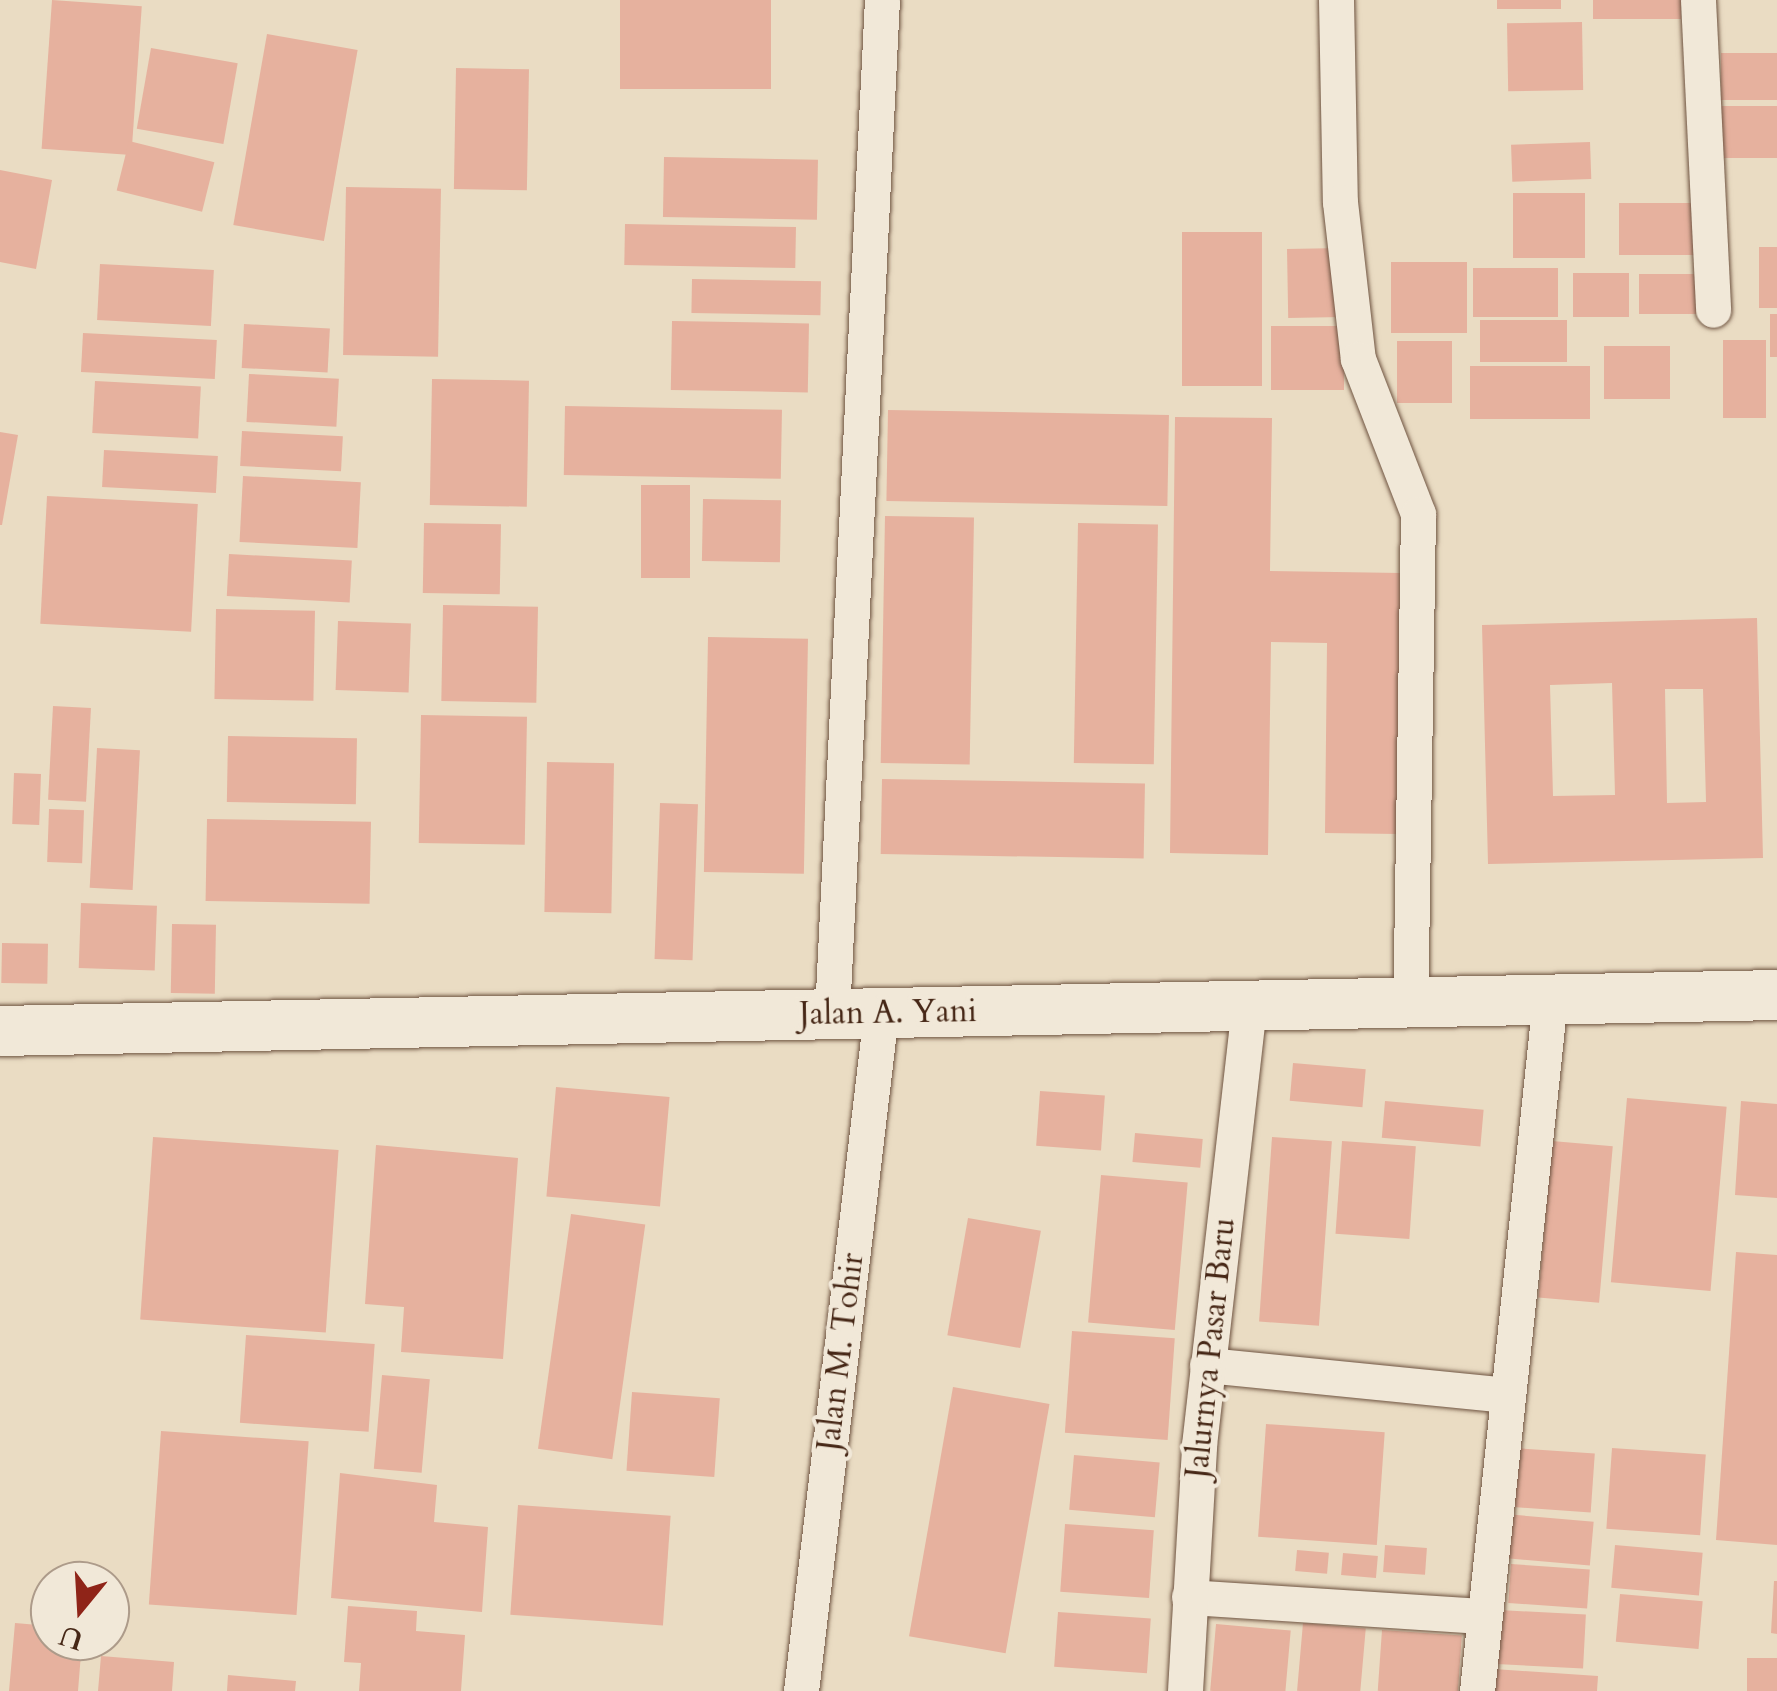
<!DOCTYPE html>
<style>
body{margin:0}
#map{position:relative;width:1777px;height:1691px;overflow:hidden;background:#eadcc3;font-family:Cardo,serif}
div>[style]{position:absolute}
.building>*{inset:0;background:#e6b19e;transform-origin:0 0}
.roads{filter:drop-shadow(0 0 2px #6f5441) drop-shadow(0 0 2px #6f5441)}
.street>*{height:35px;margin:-17.5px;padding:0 17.5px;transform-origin:17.5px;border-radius:17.5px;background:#f1e8d8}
.secondary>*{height:50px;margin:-25px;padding:0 25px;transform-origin:25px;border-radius:25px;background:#f1e8d8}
span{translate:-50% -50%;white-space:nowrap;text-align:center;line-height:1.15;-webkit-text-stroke:8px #f1e8d8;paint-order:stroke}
.street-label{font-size:32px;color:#462716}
.north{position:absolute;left:30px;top:1561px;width:100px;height:100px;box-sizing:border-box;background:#f1e8d8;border:2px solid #ad9b8a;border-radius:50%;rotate:198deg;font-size:28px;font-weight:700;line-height:40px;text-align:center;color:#462716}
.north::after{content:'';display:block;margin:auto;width:35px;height:45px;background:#8f2418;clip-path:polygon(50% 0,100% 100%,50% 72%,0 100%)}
</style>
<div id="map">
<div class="building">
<div style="left:52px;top:0;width:90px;height:149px;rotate:4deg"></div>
<div style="left:620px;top:0;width:151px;height:89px"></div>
<div style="left:1497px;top:0;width:64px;height:9px"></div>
<div style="left:1593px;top:0;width:88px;height:19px"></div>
<div style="left:1582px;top:22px;width:68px;height:75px;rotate:89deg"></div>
<div style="left:267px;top:34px;width:92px;height:194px;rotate:10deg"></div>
<div style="left:151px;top:48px;width:88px;height:82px;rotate:10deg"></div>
<div style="left:1721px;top:53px;width:56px;height:47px"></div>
<div style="left:456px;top:68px;width:73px;height:121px;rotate:1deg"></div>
<div style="left:1719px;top:106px;width:58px;height:52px"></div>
<div style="left:129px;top:141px;width:88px;height:51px;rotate:14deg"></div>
<div style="left:1590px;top:142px;width:37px;height:79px;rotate:88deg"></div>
<div style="left:664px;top:157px;width:154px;height:60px;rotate:1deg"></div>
<div style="clip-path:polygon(0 170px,52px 180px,36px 269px,0 262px)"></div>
<div style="left:346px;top:187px;width:95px;height:168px;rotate:1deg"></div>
<div style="left:1513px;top:193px;width:72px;height:65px"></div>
<div style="left:1619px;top:203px;width:75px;height:52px"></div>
<div style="left:625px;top:224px;width:171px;height:41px;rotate:1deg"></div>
<div style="left:1262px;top:232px;width:154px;height:80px;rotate:90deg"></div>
<div style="left:1759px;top:247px;width:18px;height:61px"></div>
<div style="left:1341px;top:248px;width:69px;height:54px;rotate:89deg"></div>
<div style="left:1391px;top:262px;width:76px;height:71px"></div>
<div style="left:100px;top:264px;width:114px;height:56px;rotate:3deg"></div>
<div style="left:1473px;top:268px;width:85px;height:49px"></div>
<div style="left:1629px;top:273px;width:44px;height:56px;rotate:90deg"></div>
<div style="left:1639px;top:274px;width:67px;height:40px"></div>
<div style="left:692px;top:279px;width:129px;height:34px;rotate:1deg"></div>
<div style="left:1770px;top:314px;width:7px;height:43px"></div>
<div style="left:1567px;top:320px;width:42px;height:87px;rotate:90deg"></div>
<div style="left:672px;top:321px;width:137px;height:69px;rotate:1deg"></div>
<div style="left:244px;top:324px;width:86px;height:44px;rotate:3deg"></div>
<div style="left:1271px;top:326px;width:73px;height:64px"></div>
<div style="left:83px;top:333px;width:134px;height:39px;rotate:3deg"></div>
<div style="left:1723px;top:340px;width:43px;height:78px"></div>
<div style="left:1397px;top:341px;width:55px;height:62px"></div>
<div style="left:1604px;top:346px;width:66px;height:53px"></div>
<div style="left:1590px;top:366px;width:53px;height:120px;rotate:90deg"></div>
<div style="left:249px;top:374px;width:90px;height:48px;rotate:3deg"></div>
<div style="left:432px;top:379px;width:97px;height:126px;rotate:1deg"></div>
<div style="left:95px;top:381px;width:106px;height:52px;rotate:3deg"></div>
<div style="left:565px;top:406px;width:217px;height:69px;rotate:1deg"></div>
<div style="left:888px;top:410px;width:281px;height:91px;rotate:1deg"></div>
<div style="clip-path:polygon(1175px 417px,1272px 418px,1270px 571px,1401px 573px,1398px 834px,1325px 833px,1327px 643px,1271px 642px,1268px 855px,1170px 853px)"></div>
<div style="left:242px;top:431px;width:101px;height:35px;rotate:3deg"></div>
<div style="clip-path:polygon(0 432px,18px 435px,2px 525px,0 525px)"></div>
<div style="left:104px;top:450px;width:114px;height:37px;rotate:3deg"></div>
<div style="left:243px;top:476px;width:118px;height:66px;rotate:3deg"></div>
<div style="left:641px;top:485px;width:49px;height:93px"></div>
<div style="left:47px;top:496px;width:151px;height:128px;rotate:3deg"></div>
<div style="left:703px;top:499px;width:78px;height:62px;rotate:1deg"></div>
<div style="left:885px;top:516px;width:89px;height:247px;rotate:1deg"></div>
<div style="left:424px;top:523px;width:77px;height:70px;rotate:1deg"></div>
<div style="left:1078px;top:523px;width:80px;height:240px;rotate:1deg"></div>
<div style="left:229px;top:554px;width:123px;height:42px;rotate:3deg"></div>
<div style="left:443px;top:605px;width:95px;height:96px;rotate:1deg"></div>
<div style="left:216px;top:609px;width:99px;height:90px;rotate:1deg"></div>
<div style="clip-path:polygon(evenodd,1757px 618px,1763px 858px,1488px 864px,1482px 625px,1757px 618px,1612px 683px,1615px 795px,1553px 796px,1550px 685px,1612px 683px,1757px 618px,1665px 689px,1703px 689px,1706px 802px,1667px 803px,1665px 689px)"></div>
<div style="left:338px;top:621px;width:73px;height:69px;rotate:2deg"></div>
<div style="left:708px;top:637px;width:100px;height:235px;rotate:1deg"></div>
<div style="left:53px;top:706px;width:38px;height:94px;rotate:3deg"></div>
<div style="left:421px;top:715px;width:106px;height:128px;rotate:1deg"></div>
<div style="left:228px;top:736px;width:129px;height:66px;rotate:1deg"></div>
<div style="left:97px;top:748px;width:43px;height:140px;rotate:3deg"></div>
<div style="left:547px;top:762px;width:67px;height:150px;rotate:1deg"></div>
<div style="left:14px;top:773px;width:27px;height:51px;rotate:2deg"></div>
<div style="left:882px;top:779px;width:263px;height:75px;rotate:1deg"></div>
<div style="left:660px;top:803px;width:38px;height:156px;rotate:2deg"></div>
<div style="left:49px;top:809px;width:35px;height:53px;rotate:2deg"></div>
<div style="left:207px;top:819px;width:164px;height:82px;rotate:1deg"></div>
<div style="left:81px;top:903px;width:76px;height:65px;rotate:2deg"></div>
<div style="left:172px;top:924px;width:44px;height:69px;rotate:1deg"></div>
<div style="left:2px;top:943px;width:46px;height:40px;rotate:1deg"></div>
<div style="left:1293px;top:1063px;width:73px;height:38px;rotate:5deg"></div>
<div style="left:556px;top:1087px;width:114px;height:110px;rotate:5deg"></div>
<div style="left:1040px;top:1091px;width:65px;height:55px;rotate:4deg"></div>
<div style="left:1627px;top:1098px;width:100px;height:185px;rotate:5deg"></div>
<div style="left:1385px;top:1101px;width:99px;height:37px;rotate:5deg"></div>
<div style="clip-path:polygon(1741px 1101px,1777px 1104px,1777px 1198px,1735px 1195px)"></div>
<div style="left:1135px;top:1133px;width:68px;height:29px;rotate:5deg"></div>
<div style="left:153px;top:1137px;width:186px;height:183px;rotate:4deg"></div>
<div style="left:1272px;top:1137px;width:60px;height:185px;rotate:4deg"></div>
<div style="left:1342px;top:1141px;width:74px;height:93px;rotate:4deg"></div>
<div style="left:1552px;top:1141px;width:61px;height:157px;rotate:5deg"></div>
<div style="clip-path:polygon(376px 1145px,518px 1158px,503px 1359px,401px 1352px,404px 1307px,365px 1304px)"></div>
<div style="left:1101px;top:1175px;width:87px;height:148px;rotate:5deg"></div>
<div style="left:571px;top:1214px;width:75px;height:237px;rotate:8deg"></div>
<div style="left:968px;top:1218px;width:74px;height:119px;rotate:10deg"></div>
<div style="clip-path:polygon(1736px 1252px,1777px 1255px,1777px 1545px,1716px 1540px)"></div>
<div style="left:1072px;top:1331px;width:103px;height:102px;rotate:4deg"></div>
<div style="left:246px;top:1335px;width:129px;height:88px;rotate:4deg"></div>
<div style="left:382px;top:1375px;width:48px;height:94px;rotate:5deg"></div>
<div style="left:953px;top:1387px;width:98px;height:253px;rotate:10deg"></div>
<div style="left:632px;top:1392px;width:88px;height:79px;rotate:4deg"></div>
<div style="left:1266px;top:1424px;width:119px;height:113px;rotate:4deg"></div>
<div style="left:161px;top:1431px;width:148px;height:174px;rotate:4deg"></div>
<div style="left:1515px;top:1448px;width:80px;height:59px;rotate:4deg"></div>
<div style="left:1612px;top:1448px;width:94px;height:81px;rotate:4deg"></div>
<div style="left:1074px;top:1455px;width:86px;height:55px;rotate:5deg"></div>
<div style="clip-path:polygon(340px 1473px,437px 1485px,434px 1522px,488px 1527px,482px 1612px,331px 1598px)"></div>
<div style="left:518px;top:1505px;width:153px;height:110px;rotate:4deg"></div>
<div style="left:1505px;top:1514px;width:89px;height:44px;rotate:5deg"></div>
<div style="left:1065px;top:1524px;width:89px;height:68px;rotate:4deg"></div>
<div style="left:1385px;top:1545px;width:42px;height:27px;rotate:4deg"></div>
<div style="left:1615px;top:1545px;width:88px;height:43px;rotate:5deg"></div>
<div style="left:1297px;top:1550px;width:32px;height:21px;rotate:5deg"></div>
<div style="left:1343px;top:1553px;width:35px;height:22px;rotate:5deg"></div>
<div style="left:1511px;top:1564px;width:79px;height:39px;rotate:4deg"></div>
<div style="clip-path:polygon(1774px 1581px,1777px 1581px,1777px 1634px,1771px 1633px)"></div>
<div style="left:1620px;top:1594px;width:83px;height:48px;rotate:5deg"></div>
<div style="clip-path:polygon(348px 1606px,417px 1611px,416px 1631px,465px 1635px,461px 1691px,359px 1691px,361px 1663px,344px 1662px)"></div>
<div style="left:1499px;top:1610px;width:87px;height:54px;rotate:3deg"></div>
<div style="left:1058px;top:1612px;width:93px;height:55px;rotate:4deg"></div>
<div style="clip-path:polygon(15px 1623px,50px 1626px,50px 1641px,82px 1641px,78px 1691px,9px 1691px)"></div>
<div style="left:1303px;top:1623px;width:63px;height:68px;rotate:5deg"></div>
<div style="left:1216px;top:1624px;width:75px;height:67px;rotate:5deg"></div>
<div style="left:1382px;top:1630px;width:80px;height:61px;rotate:4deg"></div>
<div style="clip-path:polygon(101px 1656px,174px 1662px,172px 1691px,98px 1691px)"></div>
<div style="left:1777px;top:1658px;width:33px;height:30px;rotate:90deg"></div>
<div style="clip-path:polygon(1494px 1669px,1598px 1676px,1597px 1691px,1493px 1691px)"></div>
<div style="clip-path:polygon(228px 1675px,296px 1681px,295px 1691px,227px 1691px)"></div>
</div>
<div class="roads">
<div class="street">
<div style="left:1336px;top:0;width:202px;rotate:88.9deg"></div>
<div style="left:1340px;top:202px;width:158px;rotate:83.5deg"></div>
<div style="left:1358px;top:359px;width:166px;rotate:68.8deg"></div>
<div style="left:1418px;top:514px;width:488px;rotate:90.9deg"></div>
<div style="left:1698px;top:0;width:310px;rotate:87.2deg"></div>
<div style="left:832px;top:1014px;width:1015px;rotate:-87.18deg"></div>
<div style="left:1207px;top:1365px;width:302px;rotate:5.7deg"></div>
<div style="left:1189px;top:1597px;width:295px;rotate:3.7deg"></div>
<div style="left:801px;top:1691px;width:683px;rotate:-83.27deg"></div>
<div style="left:1185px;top:1691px;width:246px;rotate:-86.7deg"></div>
<div style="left:1199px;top:1445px;width:443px;rotate:-83.5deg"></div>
<div style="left:1477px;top:1691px;width:696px;rotate:-83.98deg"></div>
</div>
<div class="secondary">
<div style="left:0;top:1031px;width:1777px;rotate:-1.16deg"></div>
</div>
</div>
<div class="street-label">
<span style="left:888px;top:1013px;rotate:-1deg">Jalan A. Yani</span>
<span style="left:1211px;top:1348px;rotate:-84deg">Jalurnya Pasar Baru</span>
<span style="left:841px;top:1352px;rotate:-83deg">Jalan M. Tohir</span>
</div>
<div class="north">U</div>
</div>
